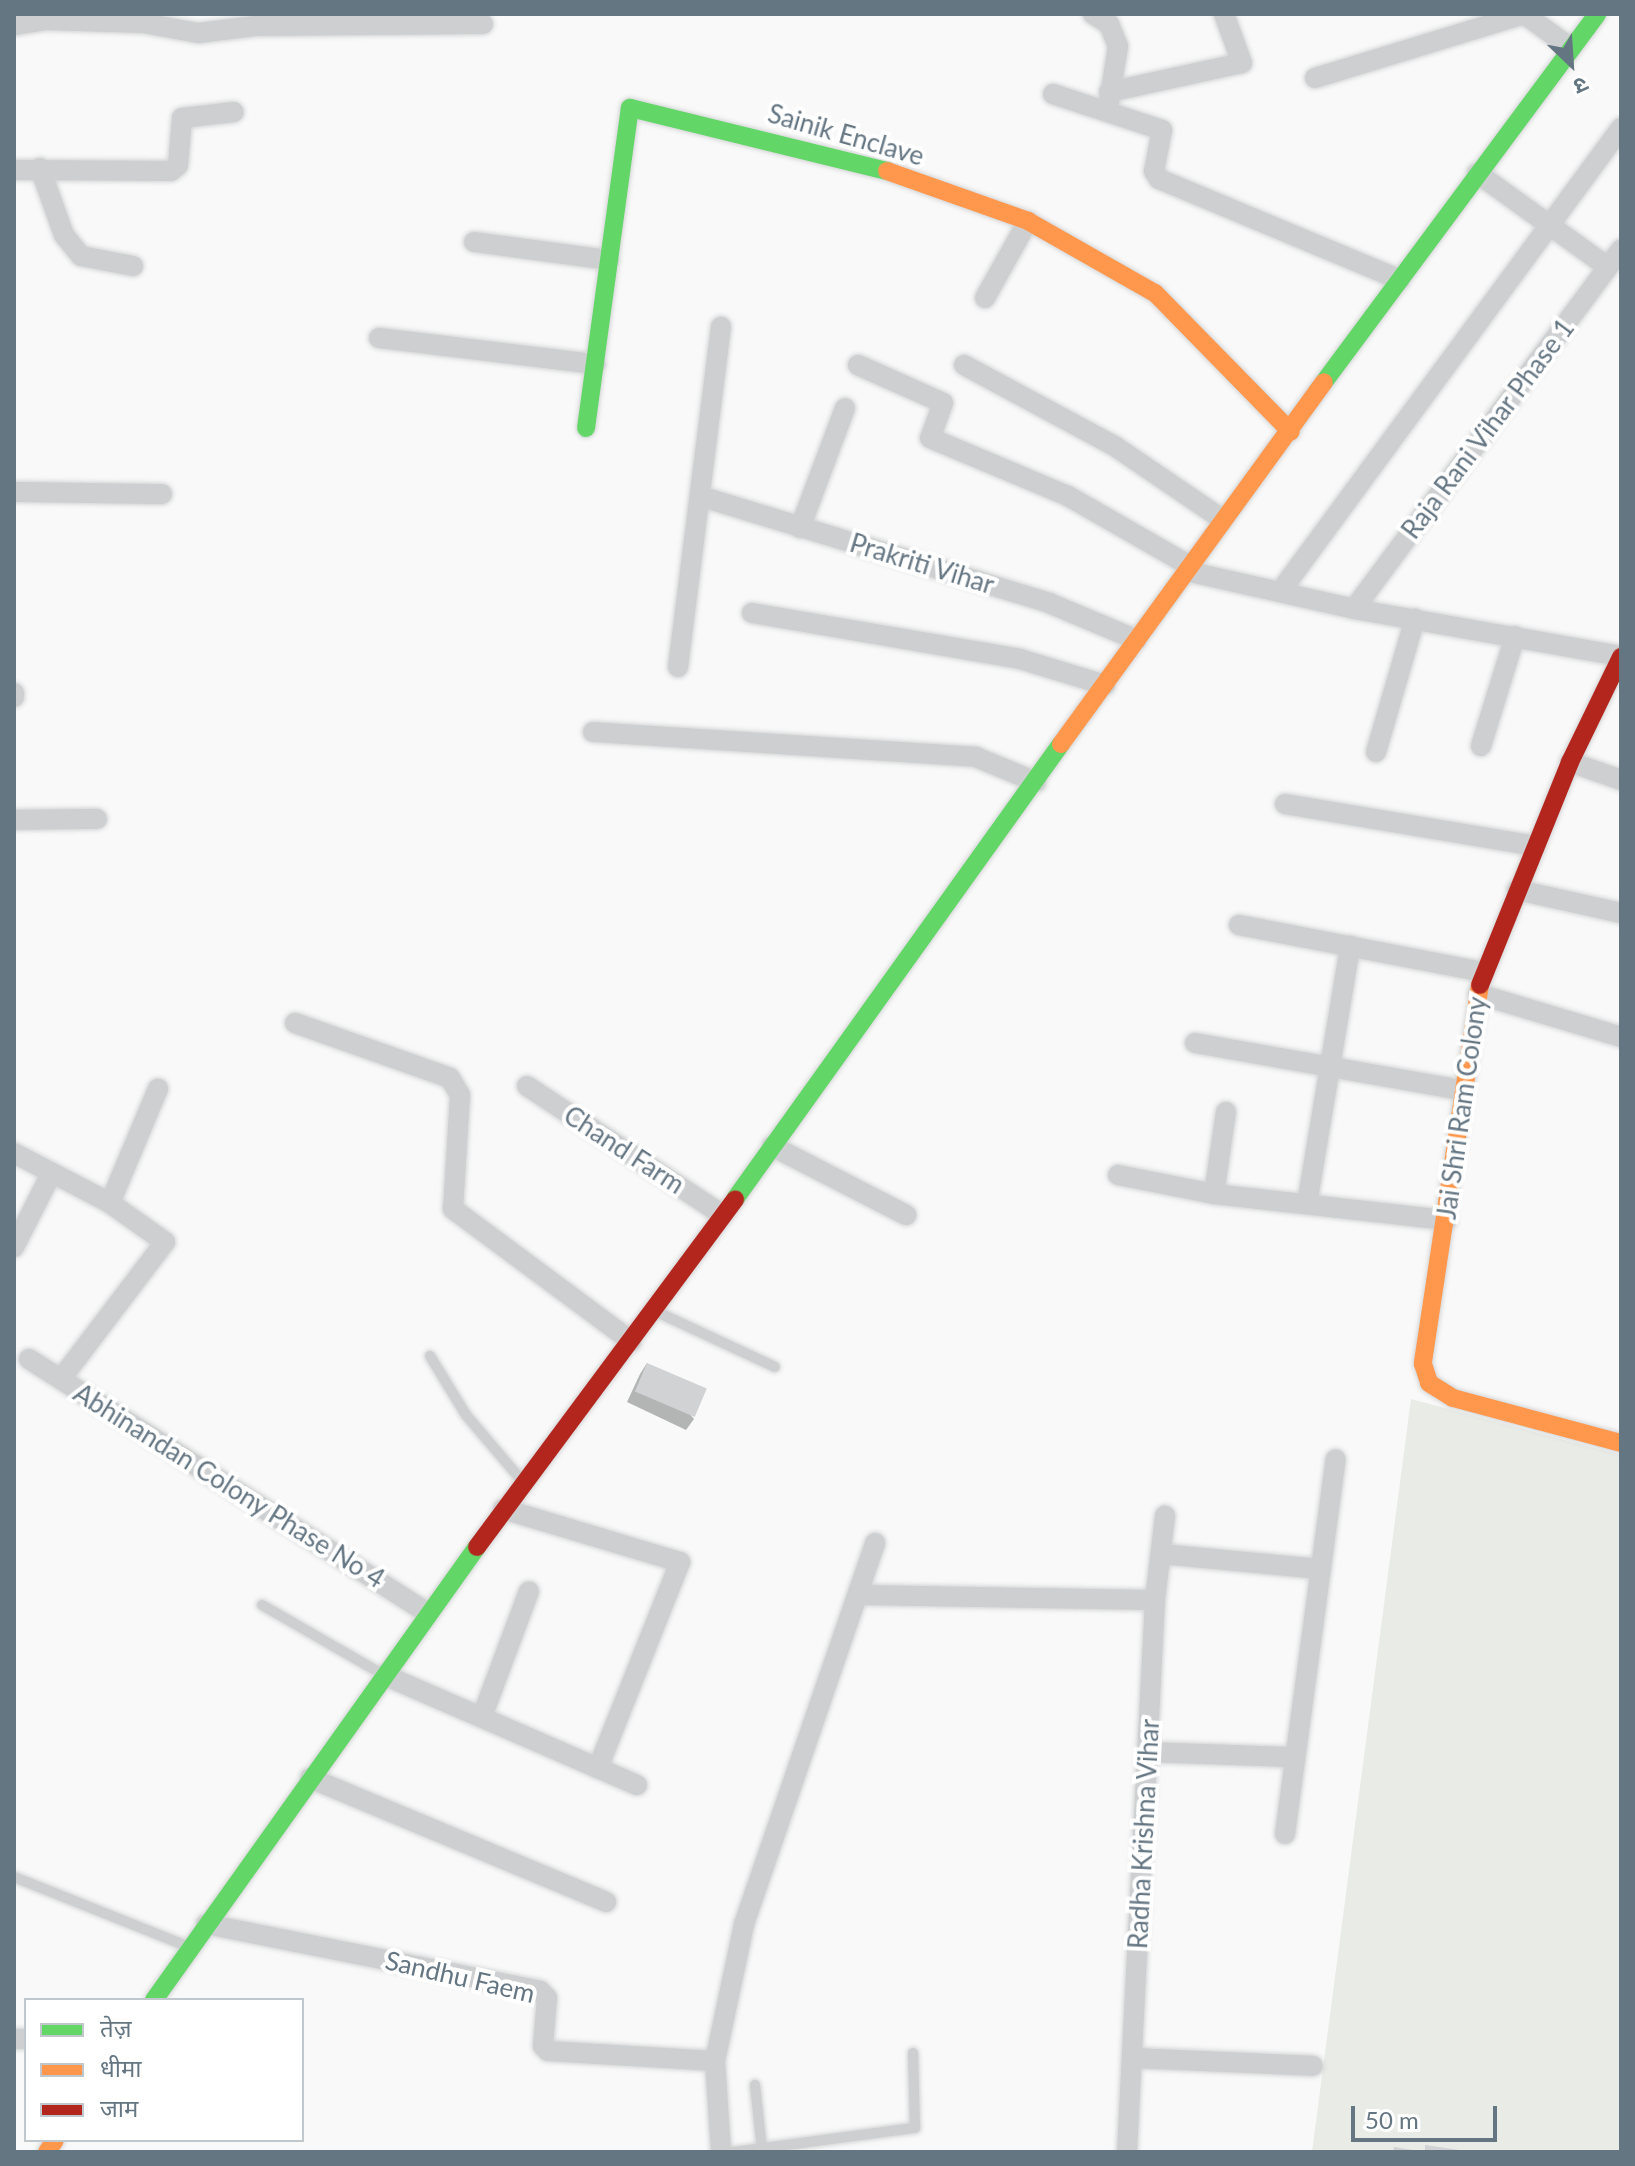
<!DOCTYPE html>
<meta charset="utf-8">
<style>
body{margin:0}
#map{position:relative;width:1635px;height:2166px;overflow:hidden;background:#f9f9f9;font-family:Lato,"Noto Sans Devanagari",sans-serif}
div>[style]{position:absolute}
.green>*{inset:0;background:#e8ebe6}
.roads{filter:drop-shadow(0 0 2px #d5d6d7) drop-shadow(0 0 2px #d5d6d7)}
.lane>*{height:10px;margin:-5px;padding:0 5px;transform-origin:5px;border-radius:5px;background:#cecfd0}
.street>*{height:20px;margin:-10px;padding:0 10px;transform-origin:10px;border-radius:10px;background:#cecfd0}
.fast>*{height:18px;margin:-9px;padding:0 9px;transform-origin:9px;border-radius:9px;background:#63d668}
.slow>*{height:18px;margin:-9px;padding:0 9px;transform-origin:9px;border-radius:9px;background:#ff974d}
.jam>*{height:18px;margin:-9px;padding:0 9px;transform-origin:9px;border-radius:9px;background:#b3261e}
.wall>*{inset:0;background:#b3b5b5}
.building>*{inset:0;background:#d0d2d3;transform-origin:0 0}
span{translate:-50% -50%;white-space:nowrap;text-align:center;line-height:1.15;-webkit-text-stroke:8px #fff;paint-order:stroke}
.street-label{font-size:26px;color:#657683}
.frame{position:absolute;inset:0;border:16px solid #657683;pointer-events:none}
.legend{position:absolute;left:24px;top:1998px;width:280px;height:144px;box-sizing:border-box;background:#fff;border:2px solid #c1c8cd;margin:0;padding:10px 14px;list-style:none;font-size:24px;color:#657683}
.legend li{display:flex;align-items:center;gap:16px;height:40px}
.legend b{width:40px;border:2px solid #c1c8cd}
.north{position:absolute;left:1531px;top:24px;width:80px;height:80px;-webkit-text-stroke:6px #fff;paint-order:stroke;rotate:155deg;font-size:22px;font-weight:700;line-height:32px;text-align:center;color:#657683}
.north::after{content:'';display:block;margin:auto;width:28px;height:36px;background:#657683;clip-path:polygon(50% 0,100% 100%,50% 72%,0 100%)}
.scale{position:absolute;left:1351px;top:2106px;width:146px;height:36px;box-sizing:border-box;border:4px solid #657683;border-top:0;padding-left:10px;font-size:24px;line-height:28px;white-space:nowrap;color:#657683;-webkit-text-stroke:6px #fff;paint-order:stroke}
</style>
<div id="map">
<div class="green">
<div style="clip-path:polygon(1411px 1399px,1621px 1455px,1621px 2152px,1312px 2152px)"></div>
</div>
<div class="roads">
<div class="lane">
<div style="left:657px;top:1312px;width:130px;rotate:25deg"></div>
<div style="left:430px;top:1356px;width:69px;rotate:58.6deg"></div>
<div style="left:466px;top:1415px;width:88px;rotate:49.6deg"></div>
<div style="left:262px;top:1605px;width:138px;rotate:29.9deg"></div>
<div style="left:14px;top:1877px;width:188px;rotate:21.8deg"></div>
<div style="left:755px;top:2085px;width:64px;rotate:83.8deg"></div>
<div style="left:734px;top:2152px;width:183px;rotate:-7.6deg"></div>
<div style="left:915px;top:2128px;width:75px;rotate:-91.5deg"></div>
</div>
<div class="street">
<div style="left:1093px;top:14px;width:19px;rotate:32deg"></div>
<div style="left:1109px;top:24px;width:24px;rotate:68deg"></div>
<div style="left:1118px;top:46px;width:57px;rotate:99.1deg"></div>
<div style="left:1524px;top:14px;width:58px;rotate:35.9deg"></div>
<div style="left:14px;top:25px;width:30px;rotate:-9deg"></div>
<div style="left:44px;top:20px;width:99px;rotate:1.7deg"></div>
<div style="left:143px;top:23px;width:56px;rotate:10.3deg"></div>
<div style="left:198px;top:33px;width:58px;rotate:-6.9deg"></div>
<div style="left:256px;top:26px;width:227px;rotate:-0.5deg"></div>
<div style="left:1315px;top:78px;width:219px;rotate:-17deg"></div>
<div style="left:1109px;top:92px;width:136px;rotate:-12.3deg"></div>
<div style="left:1242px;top:63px;width:52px;rotate:-110.2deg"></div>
<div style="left:1053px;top:94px;width:115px;rotate:18.3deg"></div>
<div style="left:1162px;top:130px;width:42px;rotate:101deg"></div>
<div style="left:1154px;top:171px;width:9px;rotate:58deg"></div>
<div style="left:1159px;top:179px;width:261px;rotate:22.7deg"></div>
<div style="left:40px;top:168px;width:71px;rotate:70.3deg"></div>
<div style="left:64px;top:235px;width:27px;rotate:51deg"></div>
<div style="left:81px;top:256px;width:53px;rotate:10.9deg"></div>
<div style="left:14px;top:170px;width:157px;rotate:0.4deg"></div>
<div style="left:171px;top:171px;width:9px;rotate:-41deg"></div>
<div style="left:178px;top:165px;width:47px;rotate:-85.1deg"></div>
<div style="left:182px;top:118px;width:52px;rotate:-6.6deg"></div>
<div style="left:1477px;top:173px;width:161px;rotate:35.7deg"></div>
<div style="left:474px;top:242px;width:136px;rotate:7.6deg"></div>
<div style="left:985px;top:298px;width:88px;rotate:-60.8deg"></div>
<div style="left:379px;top:338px;width:218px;rotate:6.9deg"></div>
<div style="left:858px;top:365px;width:93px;rotate:24.1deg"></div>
<div style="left:943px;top:403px;width:37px;rotate:110deg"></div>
<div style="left:930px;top:438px;width:150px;rotate:22.8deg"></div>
<div style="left:1068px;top:496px;width:141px;rotate:29.8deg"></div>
<div style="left:964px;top:365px;width:173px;rotate:28.3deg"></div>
<div style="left:1116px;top:447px;width:128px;rotate:34.2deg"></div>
<div style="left:14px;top:492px;width:148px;rotate:0.8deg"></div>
<div style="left:703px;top:497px;width:362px;rotate:17deg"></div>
<div style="left:1049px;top:603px;width:95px;rotate:22.8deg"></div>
<div style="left:800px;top:528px;width:128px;rotate:-69.4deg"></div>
<div style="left:1186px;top:571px;width:172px;rotate:12.7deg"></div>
<div style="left:1354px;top:609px;width:271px;rotate:10deg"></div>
<div style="left:1280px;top:592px;width:576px;rotate:-53.69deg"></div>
<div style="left:1354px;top:609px;width:448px;rotate:-53.4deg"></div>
<div style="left:752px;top:613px;width:272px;rotate:9.7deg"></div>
<div style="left:1020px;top:659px;width:89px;rotate:17deg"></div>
<div style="left:678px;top:667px;width:343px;rotate:-82.8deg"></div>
<div style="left:14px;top:693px;width:4px;rotate:90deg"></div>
<div style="left:593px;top:732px;width:384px;rotate:3.7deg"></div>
<div style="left:976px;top:757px;width:65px;rotate:22.6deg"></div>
<div style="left:1481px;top:746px;width:115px;rotate:-72.8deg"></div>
<div style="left:1376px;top:752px;width:139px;rotate:-73.7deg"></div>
<div style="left:1570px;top:762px;width:54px;rotate:19.4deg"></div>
<div style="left:1285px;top:804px;width:254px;rotate:9.5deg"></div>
<div style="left:14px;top:820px;width:83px;rotate:-0.7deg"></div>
<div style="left:1517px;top:890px;width:107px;rotate:12.5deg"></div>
<div style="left:1239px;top:925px;width:248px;rotate:10.9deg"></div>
<div style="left:1478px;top:994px;width:149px;rotate:16.7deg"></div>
<div style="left:295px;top:1023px;width:164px;rotate:19.5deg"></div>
<div style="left:450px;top:1078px;width:20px;rotate:60deg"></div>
<div style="left:460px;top:1095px;width:114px;rotate:93.5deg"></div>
<div style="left:453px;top:1209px;width:222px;rotate:36.6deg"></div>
<div style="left:1195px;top:1043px;width:271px;rotate:10deg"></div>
<div style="left:527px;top:1086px;width:232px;rotate:33.4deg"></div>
<div style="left:772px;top:1146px;width:151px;rotate:27.2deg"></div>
<div style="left:14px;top:1153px;width:108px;rotate:27.5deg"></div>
<div style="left:110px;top:1203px;width:124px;rotate:-67.2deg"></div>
<div style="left:1118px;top:1175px;width:98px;rotate:11.2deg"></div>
<div style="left:1214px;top:1194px;width:234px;rotate:6.4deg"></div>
<div style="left:1214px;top:1194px;width:83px;rotate:-81.7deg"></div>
<div style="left:1307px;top:1204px;width:262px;rotate:-80.5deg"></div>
<div style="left:14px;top:1247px;width:82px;rotate:-63.1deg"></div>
<div style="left:29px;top:1359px;width:473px;rotate:32.5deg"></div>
<div style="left:61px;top:1379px;width:172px;rotate:-52.8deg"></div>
<div style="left:165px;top:1242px;width:67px;rotate:-144.7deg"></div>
<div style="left:503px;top:1509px;width:185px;rotate:16.7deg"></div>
<div style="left:680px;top:1562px;width:222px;rotate:111.7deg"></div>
<div style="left:1161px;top:1554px;width:160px;rotate:5.4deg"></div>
<div style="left:858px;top:1595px;width:297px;rotate:1deg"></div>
<div style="left:384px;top:1675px;width:276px;rotate:23.5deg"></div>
<div style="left:482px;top:1717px;width:134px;rotate:-69.5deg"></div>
<div style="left:1149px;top:1752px;width:145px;rotate:2deg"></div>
<div style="left:310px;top:1778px;width:321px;rotate:22.7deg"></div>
<div style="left:1285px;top:1834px;width:378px;rotate:-82.3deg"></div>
<div style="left:206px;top:1924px;width:341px;rotate:11.3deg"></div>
<div style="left:540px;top:1991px;width:10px;rotate:45deg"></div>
<div style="left:547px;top:1998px;width:48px;rotate:94.8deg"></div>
<div style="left:543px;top:2046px;width:7px;rotate:45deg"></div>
<div style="left:548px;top:2051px;width:167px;rotate:3.4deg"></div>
<div style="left:715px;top:2061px;width:91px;rotate:86.2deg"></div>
<div style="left:14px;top:2039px;width:12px"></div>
<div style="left:1132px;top:2058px;width:181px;rotate:2.5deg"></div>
<div style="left:715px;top:2061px;width:140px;rotate:-78deg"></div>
<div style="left:744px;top:1924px;width:403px;rotate:-71deg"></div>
<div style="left:1127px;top:2152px;width:553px;rotate:-87.1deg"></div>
<div style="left:1155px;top:1600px;width:85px;rotate:-83.2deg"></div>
</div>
<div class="fast">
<div style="left:1324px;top:382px;width:458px;rotate:-53.4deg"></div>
<div style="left:586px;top:428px;width:323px;rotate:-82.2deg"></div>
<div style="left:630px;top:108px;width:265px;rotate:13.8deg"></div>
<div style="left:735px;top:1199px;width:560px;rotate:-54.38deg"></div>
<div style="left:154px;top:2000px;width:556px;rotate:-54.51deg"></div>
</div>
<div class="slow">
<div style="left:887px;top:171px;width:150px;rotate:19.5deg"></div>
<div style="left:1028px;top:221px;width:146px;rotate:29.6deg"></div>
<div style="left:1155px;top:293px;width:194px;rotate:45.6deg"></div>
<div style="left:1061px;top:744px;width:447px;rotate:-54deg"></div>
<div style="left:1480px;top:985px;width:383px;rotate:98.6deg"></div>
<div style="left:1423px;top:1364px;width:20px;rotate:72deg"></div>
<div style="left:1429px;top:1383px;width:28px;rotate:32deg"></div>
<div style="left:1453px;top:1398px;width:174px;rotate:15deg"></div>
<div style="left:47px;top:2152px;width:14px;rotate:-56deg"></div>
</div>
<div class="jam">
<div style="left:1480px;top:985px;width:240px;rotate:-68deg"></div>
<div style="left:1570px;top:762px;width:117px;rotate:-64.1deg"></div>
<div style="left:477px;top:1547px;width:433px;rotate:-53.4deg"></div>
</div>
</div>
<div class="wall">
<div style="clip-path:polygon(647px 1363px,694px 1419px,686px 1430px,627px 1402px,640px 1374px)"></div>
</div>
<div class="building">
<div style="left:647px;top:1363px;width:65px;height:31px;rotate:23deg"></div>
<div style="clip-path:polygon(1425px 2145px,1473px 2152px,1393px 2152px,1394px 2147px,1425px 2152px)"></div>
</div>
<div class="street-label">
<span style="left:846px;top:135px;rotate:16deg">Sainik Enclave</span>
<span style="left:1488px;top:429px;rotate:-53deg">Raja Rani Vihar Phase 1</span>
<span style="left:922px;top:564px;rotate:17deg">Prakriti Vihar</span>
<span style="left:1462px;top:1108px;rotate:-82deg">Jai Shri Ram Colony</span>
<span style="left:624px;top:1150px;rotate:33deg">Chand Farm</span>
<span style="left:229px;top:1486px;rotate:32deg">Abhinandan Colony Phase No 4</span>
<span style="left:1144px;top:1834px;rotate:-87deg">Radha Krishna Vihar</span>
<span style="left:460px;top:1977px;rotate:13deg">Sandhu Faem</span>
</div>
<div class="frame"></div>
<ul class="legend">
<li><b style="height:10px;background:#63d668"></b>तेज़</li>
<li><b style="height:10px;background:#ff974d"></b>धीमा</li>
<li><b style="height:10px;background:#b3261e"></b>जाम</li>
</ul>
<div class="north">उ</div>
<div class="scale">50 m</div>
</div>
